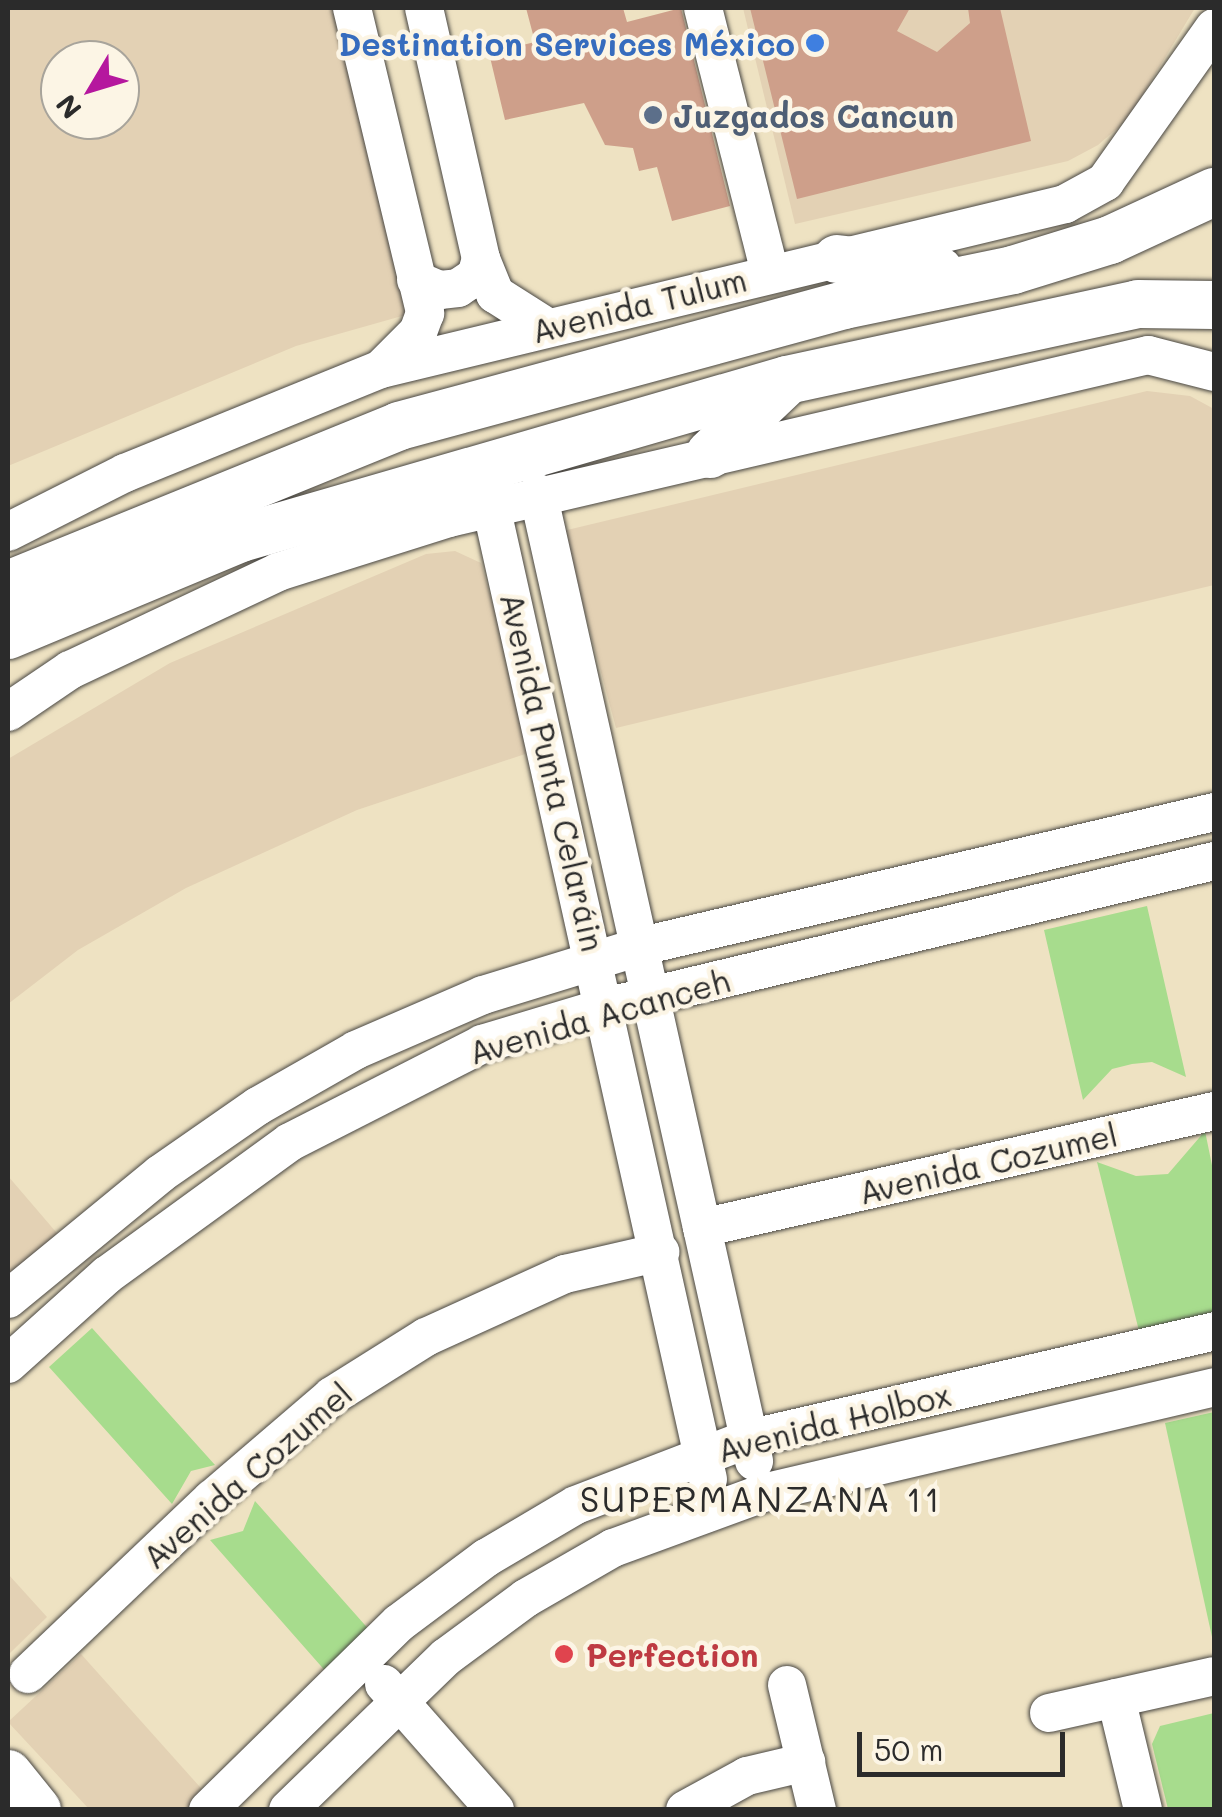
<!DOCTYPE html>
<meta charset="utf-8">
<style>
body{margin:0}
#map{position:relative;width:1222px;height:1817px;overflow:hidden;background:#eee2c2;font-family:Mali,sans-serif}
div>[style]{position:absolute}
.built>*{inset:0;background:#e3d1b4}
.green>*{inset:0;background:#a7dc8d}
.building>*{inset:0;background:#ce9f8a}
.roads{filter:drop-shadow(0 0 2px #484642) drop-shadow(0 0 2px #484642)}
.minor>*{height:38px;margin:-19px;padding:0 19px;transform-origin:19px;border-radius:19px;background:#fff}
.major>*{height:48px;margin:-24px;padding:0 24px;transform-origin:24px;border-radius:24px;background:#fff}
.dots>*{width:28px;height:28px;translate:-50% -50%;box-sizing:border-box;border:5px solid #fcf5e5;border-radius:50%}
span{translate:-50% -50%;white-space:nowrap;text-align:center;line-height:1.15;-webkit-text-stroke:9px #fcf5e5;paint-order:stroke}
.shop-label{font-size:32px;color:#366cbe;font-weight:700}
.right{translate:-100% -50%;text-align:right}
.service-label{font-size:32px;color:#4e5e75;font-weight:700}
.left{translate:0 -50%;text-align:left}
.street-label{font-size:32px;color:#2b2b2b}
.health-label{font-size:32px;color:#be3a42;font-weight:700}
.neighbourhood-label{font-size:35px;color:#2b2b2b;letter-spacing:2.5px}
.frame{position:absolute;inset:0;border:10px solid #2b2b2b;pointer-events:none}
.north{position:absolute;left:40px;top:40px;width:100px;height:100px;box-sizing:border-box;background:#fcf5e5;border:2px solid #a8a49b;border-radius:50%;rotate:232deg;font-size:28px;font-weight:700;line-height:40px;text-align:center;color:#2b2b2b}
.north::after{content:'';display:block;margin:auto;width:35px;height:45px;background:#b5179e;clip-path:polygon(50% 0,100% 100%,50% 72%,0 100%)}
.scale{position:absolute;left:857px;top:1732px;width:208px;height:45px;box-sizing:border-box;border:5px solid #2b2b2b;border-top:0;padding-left:12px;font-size:30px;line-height:35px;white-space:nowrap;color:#2b2b2b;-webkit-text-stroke:8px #fcf5e5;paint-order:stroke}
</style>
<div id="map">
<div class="built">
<div style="clip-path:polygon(evenodd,8px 8px,342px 8px,409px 314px,296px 346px,8px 466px,8px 8px,60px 60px,120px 60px,120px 120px,60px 120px,60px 60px)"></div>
<div style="clip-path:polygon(743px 8px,1195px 8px,1128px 119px,1098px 145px,1068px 161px,795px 224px)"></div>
<div style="clip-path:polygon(1147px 391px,1190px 396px,1214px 409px,1214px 585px,616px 728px,563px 531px)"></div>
<div style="clip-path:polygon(455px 551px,481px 563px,534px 751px,357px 810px,186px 888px,78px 950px,8px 1004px,8px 759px,170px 663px,426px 554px)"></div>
<div style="clip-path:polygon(8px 1176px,68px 1246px,8px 1300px)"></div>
<div style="clip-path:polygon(8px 1574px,47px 1617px,8px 1655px)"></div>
<div style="clip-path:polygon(81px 1654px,208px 1796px,190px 1809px,89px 1809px,8px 1722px)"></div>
</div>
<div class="green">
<div style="clip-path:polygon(1147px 906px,1186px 1077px,1152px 1062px,1132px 1064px,1112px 1069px,1083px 1100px,1044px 930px)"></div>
<div style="clip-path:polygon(1205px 1131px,1214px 1175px,1214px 1327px,1142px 1343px,1097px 1162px,1136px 1176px,1168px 1174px)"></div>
<div style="clip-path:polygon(92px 1328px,215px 1465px,191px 1471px,172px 1504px,49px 1367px)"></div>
<div style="clip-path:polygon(1214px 1412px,1214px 1646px,1165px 1423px)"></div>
<div style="clip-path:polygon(255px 1501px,380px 1642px,335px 1682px,210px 1540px,243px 1531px)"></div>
<div style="clip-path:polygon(1214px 1713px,1214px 1809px,1168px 1809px,1152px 1744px,1160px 1726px)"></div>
</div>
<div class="building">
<div style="clip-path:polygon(526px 8px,623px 8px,627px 22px,681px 8px,730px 206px,672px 221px,657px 167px,639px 171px,633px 148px,605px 145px,584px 103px,505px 120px,489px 53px,535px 42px)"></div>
<div style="clip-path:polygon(750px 8px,910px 8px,897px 31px,937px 52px,970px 23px,968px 8px,1000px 8px,1031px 141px,797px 199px)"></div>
</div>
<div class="roads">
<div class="minor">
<div style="left:352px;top:8px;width:314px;rotate:76.5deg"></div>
<div style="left:425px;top:313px;width:20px;rotate:110deg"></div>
<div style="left:418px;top:332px;width:48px;rotate:135deg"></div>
<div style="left:424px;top:8px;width:257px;rotate:77.2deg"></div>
<div style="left:481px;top:259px;width:38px;rotate:68deg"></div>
<div style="left:495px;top:294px;width:62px;rotate:32.4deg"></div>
<div style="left:703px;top:8px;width:273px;rotate:75.8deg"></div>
<div style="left:416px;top:280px;width:26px;rotate:23deg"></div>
<div style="left:440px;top:290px;width:18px;rotate:-6deg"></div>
<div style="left:458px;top:288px;width:22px;rotate:-34deg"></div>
<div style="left:476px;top:276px;width:18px;rotate:-74deg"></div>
<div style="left:538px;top:493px;width:992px;rotate:77.42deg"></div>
<div style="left:491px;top:506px;width:997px;rotate:77.43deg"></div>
<div style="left:8px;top:532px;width:131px;rotate:-26.8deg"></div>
<div style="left:125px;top:473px;width:276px;rotate:-22.1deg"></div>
<div style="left:381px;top:369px;width:704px;rotate:-13.56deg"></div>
<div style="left:1065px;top:204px;width:46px;rotate:-28.8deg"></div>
<div style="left:1105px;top:182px;width:189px;rotate:-54.7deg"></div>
<div style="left:8px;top:712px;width:75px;rotate:-34.1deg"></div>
<div style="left:70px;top:670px;width:230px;rotate:-25.2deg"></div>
<div style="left:278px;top:572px;width:179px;rotate:-17.5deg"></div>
<div style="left:449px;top:518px;width:718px;rotate:-13.13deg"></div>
<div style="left:1148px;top:355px;width:68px;rotate:14.4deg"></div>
<div style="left:702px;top:1228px;width:525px;rotate:-12.87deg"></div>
<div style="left:8px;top:1299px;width:197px;rotate:-39.4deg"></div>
<div style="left:160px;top:1174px;width:119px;rotate:-34.8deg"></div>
<div style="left:258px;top:1106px;width:113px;rotate:-29.7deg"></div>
<div style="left:356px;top:1050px;width:138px;rotate:-23.4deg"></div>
<div style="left:483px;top:995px;width:166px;rotate:-17.1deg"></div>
<div style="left:642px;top:946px;width:587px;rotate:-13.18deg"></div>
<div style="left:8px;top:1364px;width:133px;rotate:-42deg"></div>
<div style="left:107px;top:1275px;width:226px;rotate:-36deg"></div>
<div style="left:290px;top:1142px;width:216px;rotate:-27deg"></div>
<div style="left:482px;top:1044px;width:128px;rotate:-16.7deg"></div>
<div style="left:605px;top:1007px;width:626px;rotate:-13.48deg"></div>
<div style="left:28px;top:1674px;width:254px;rotate:-43.6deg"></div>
<div style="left:212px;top:1499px;width:158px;rotate:-40.6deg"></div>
<div style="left:332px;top:1396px;width:111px;rotate:-32.1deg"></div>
<div style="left:426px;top:1337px;width:153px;rotate:-24.4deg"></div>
<div style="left:565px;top:1274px;width:98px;rotate:-13deg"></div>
<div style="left:384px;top:1684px;width:168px;rotate:48.6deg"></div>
<div style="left:787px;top:1685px;width:129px;rotate:76.5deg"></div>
<div style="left:1116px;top:1698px;width:115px;rotate:76.4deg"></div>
<div style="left:1049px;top:1713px;width:169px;rotate:-12.6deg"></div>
<div style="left:208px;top:1810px;width:267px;rotate:-44.4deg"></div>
<div style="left:399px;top:1623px;width:109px;rotate:-36.8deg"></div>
<div style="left:486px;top:1558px;width:104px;rotate:-30.5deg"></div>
<div style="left:576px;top:1505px;width:184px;rotate:-21deg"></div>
<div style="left:748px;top:1439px;width:478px;rotate:-13deg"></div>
<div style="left:288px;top:1810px;width:220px;rotate:-44.1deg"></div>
<div style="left:446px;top:1657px;width:99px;rotate:-36.4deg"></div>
<div style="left:526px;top:1598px;width:100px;rotate:-29.9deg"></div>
<div style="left:613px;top:1548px;width:160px;rotate:-20.1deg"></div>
<div style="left:763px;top:1493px;width:463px;rotate:-13.2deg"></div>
<div style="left:685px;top:1810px;width:71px;rotate:-28.7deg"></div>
<div style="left:747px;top:1776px;width:61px;rotate:-13.3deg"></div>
</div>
<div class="major">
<div style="left:837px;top:259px;width:103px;rotate:6.7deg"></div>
<div style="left:710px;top:454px;width:102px;rotate:-43.4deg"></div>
<div style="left:8px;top:585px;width:422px;rotate:-22.1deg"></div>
<div style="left:399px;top:426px;width:461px;rotate:-15.2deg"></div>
<div style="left:844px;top:305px;width:173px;rotate:-11.7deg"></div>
<div style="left:1013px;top:270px;width:102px;rotate:-17.2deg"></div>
<div style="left:1110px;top:240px;width:115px;rotate:-24.8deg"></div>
<div style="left:8px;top:635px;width:252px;rotate:-22.6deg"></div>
<div style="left:241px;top:538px;width:568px;rotate:-16.14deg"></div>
<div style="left:787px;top:380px;width:359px;rotate:-12.2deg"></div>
<div style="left:1138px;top:304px;width:76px;rotate:0.8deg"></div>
<div style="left:8px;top:1774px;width:46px;rotate:51.1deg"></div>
</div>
</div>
<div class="dots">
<div style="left:815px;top:43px;background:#3f7fe0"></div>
<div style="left:653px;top:115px;background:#5c6f8a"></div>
<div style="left:564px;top:1654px;background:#e0444e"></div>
</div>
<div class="shop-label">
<span class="right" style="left:795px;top:43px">Destination Services México</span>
</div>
<div class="service-label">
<span class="left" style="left:673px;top:115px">Juzgados Cancun</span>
</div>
<div class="street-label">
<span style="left:639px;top:305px;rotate:-14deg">Avenida Tulum</span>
<span style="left:553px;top:772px;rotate:77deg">Avenida Punta Celaráin</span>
<span style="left:599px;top:1016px;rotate:-16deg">Avenida Acanceh</span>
<span style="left:988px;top:1163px;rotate:-13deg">Avenida Cozumel</span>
<span style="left:834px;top:1422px;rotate:-14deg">Avenida Holbox</span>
<span style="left:247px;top:1475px;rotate:-41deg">Avenida Cozumel</span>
</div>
<div class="health-label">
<span class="left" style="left:586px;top:1654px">Perfection</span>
</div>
<div class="neighbourhood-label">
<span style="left:761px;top:1498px">SUPERMANZANA 11</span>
</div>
<div class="frame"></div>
<div class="north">N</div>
<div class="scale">50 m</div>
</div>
